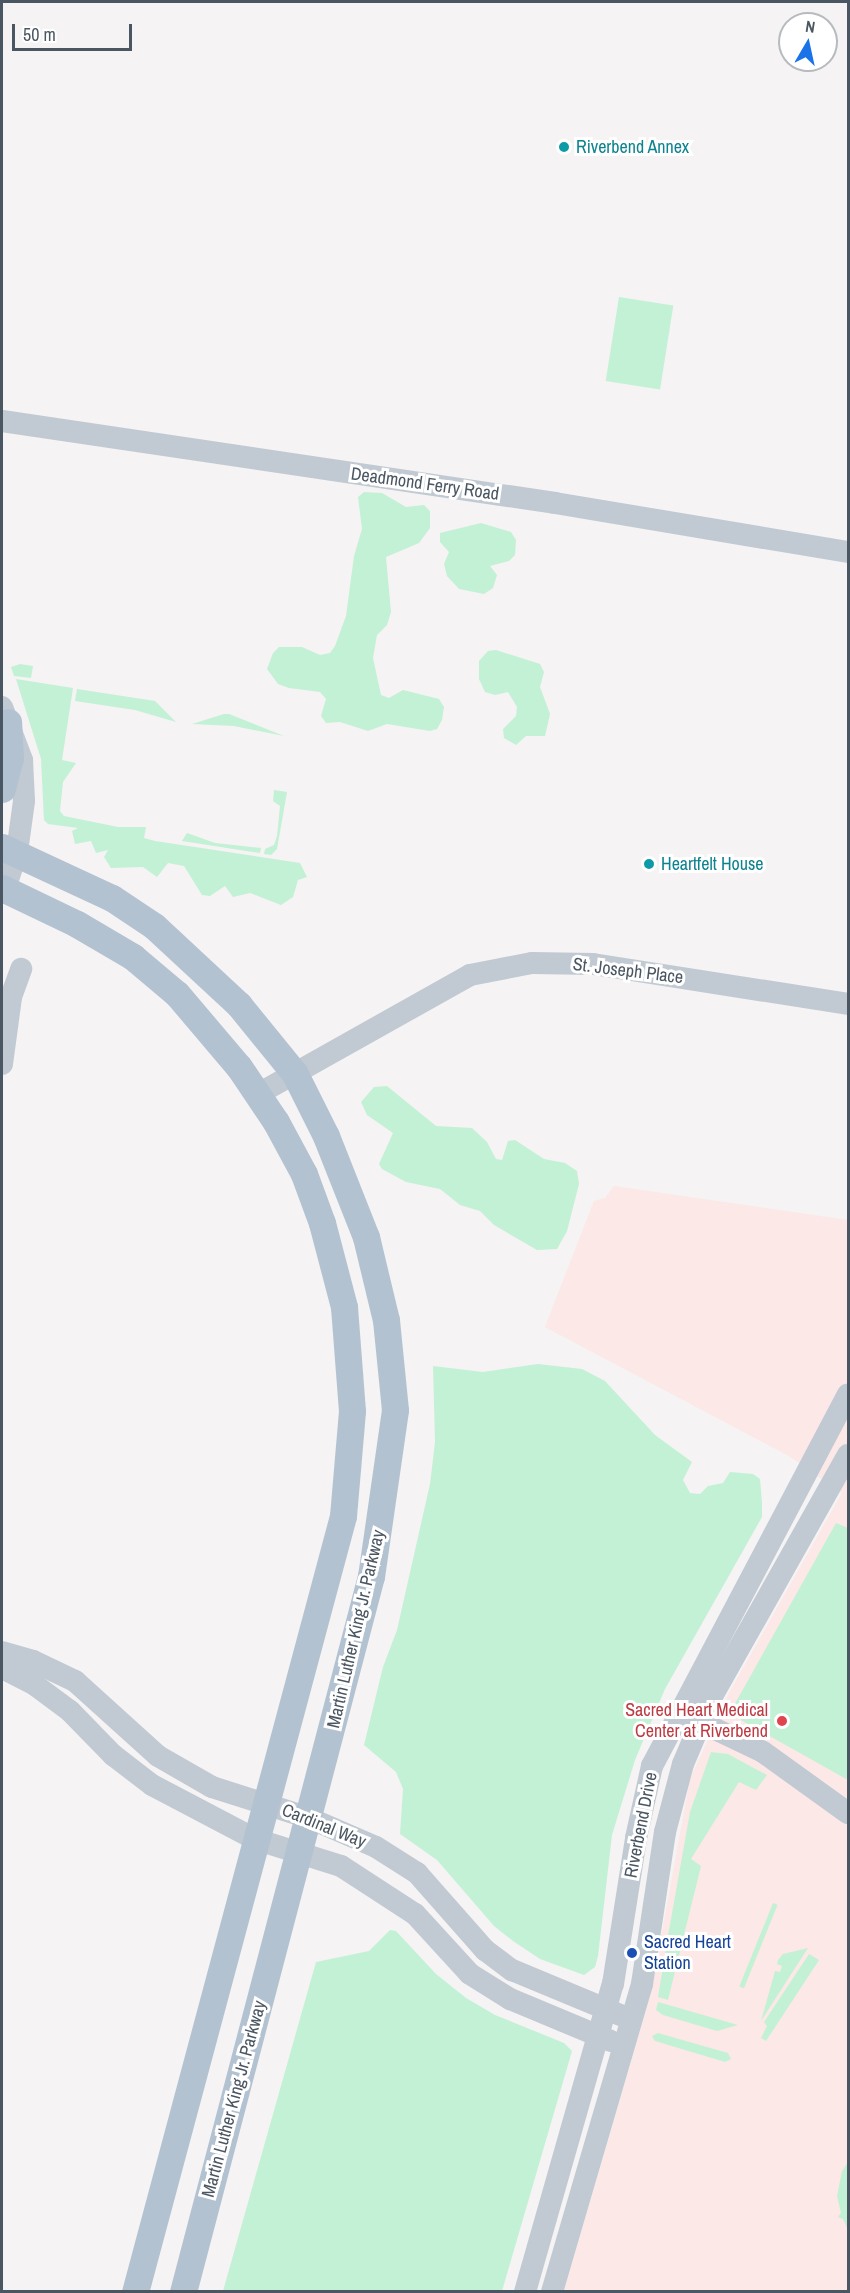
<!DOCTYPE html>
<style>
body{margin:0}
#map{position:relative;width:850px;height:2293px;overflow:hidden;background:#f5f3f3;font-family:"Archivo Narrow",sans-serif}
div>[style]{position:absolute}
.medical>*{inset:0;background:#fce8e6}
.green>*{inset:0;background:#c3f1d5;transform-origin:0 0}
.minor>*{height:22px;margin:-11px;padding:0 11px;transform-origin:11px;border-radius:11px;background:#c1cad2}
.major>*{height:27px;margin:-13.5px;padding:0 13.5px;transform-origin:13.5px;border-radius:13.5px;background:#b3c2d1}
.dots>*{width:16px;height:16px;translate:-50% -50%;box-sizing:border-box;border:3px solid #fff;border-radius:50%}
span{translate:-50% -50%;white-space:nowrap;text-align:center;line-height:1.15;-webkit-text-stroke:6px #fff;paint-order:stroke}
.culture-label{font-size:18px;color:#0d838f}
.left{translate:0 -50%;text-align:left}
.street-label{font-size:18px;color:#4a5661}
.health-label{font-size:18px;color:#be3a42}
.right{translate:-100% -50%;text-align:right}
.transit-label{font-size:18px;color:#164399}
.frame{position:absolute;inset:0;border:3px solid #4a5661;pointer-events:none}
.north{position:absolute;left:778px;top:12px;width:60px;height:60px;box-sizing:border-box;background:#fff;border:2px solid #b7bbc0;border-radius:50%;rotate:9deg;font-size:16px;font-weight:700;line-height:24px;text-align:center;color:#4a5661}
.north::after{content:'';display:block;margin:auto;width:21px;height:27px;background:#1a73e8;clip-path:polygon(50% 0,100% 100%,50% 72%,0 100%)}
.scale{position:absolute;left:12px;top:24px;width:120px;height:27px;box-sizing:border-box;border:3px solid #4a5661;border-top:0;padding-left:8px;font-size:18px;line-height:21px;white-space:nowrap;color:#4a5661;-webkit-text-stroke:4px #fff;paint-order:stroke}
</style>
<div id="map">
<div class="medical">
<div style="clip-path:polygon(614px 1186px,848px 1220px,848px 2291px,564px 2291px,650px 1997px,690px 1779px,730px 1691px,842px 1493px,789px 1456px,545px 1327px,594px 1201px,605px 1198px)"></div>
</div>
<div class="green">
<div style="left:619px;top:297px;width:55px;height:85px;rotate:9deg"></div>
<div style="clip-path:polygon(364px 492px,382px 493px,406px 507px,424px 505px,430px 511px,430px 528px,419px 543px,386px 557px,391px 612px,387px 625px,377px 635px,373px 658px,381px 695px,389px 698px,403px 690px,439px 699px,444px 707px,442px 720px,437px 729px,430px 731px,387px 724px,368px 731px,340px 722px,326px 723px,321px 716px,326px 699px,320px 692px,289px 688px,278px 684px,267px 669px,273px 653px,279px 647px,302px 647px,320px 655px,330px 653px,335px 646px,346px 616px,354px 556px,362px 529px,358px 497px)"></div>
<div style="clip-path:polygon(481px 523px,511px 532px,516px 540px,515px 555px,509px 561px,490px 566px,497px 575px,493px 588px,484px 594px,459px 589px,447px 576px,444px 564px,449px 552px,440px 542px,440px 533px)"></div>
<div style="clip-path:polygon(496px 650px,540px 664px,544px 672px,540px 687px,550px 714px,545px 736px,526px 736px,516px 745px,504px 738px,503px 729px,516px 716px,517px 707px,508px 692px,495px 695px,485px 692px,479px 679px,479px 661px,488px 651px)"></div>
<div style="clip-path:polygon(20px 664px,33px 666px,31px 678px,14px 676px,11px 667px)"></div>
<div style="clip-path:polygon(16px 679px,73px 688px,62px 760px,76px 763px,63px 782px,60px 811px,64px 816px,118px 827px,146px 827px,144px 838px,155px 841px,300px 863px,307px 877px,298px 880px,293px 897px,281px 905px,250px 893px,233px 897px,225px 886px,210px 896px,202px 895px,184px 866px,168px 863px,157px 877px,143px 867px,111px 868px,104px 857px,108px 850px,96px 853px,91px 841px,75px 844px,72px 831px,78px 828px,48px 824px,44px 820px,41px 759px)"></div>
<div style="clip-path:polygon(77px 689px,155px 701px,176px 722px,135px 710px,75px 701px)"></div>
<div style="clip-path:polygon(224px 714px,229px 714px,284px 736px,234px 726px,192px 724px)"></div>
<div style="clip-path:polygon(274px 790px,287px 792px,277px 849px,271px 855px,264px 854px,265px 849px,274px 845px,277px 836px,280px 806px,273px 801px)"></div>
<div style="clip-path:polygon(187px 833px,215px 843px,261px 848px,260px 853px,182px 841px)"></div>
<div style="clip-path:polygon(387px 1086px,436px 1126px,472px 1128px,487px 1142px,496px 1159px,502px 1160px,508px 1141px,515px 1140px,544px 1159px,565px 1163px,577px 1171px,579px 1184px,567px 1231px,557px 1249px,537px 1250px,494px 1225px,480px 1211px,460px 1205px,440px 1189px,406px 1182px,382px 1169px,379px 1164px,393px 1133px,367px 1115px,361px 1102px,374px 1087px)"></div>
<div style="clip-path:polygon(538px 1364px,582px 1369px,605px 1381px,655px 1435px,692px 1462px,683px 1480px,690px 1493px,700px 1494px,708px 1486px,723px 1483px,730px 1472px,753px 1474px,760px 1479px,762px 1503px,762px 1517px,665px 1689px,635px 1760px,612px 1835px,598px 1956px,595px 1967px,584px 1975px,540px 1959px,513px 1941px,494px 1926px,437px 1860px,400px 1834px,403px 1789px,396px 1772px,364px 1745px,383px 1667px,397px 1630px,430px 1484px,435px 1442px,433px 1366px,483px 1372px)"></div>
<div style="clip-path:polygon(836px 1523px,848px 1528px,848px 1780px,741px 1720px,732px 1709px)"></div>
<div style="clip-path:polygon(711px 1752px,728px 1754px,767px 1775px,756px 1790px,739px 1782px,691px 1859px,701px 1866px,668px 2000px,658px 1997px,668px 1936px,690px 1812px)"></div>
<div style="left:773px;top:1903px;width:5px;height:90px;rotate:22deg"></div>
<div style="clip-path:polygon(390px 1930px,396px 1931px,436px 1974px,466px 1998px,495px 2015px,564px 2043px,572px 2051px,502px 2291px,223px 2291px,316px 1962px,369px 1951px)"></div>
<div style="clip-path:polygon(808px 1948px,761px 2021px,775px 1971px,780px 1972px,782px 1966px,777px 1964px,778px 1960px,783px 1954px)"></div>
<div style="clip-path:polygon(809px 1954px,819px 1960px,766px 2041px,761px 2038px,767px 2026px,764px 2022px)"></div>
<div style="clip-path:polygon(658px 2002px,738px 2025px,717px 2031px,663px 2015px,656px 2010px)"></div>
<div style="clip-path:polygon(658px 2033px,728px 2053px,731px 2059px,725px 2062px,655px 2041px,652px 2036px)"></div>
<div style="clip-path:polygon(848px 2162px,848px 2230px,843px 2219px,838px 2217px,841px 2213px,837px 2196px,842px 2171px)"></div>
</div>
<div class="minor">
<div style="left:2px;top:421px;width:559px;rotate:8.43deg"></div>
<div style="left:555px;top:503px;width:297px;rotate:9.5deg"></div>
<div style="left:2px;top:707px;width:57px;rotate:69.3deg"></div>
<div style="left:22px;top:760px;width:41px;rotate:87.2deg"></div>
<div style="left:24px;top:801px;width:51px;rotate:97.8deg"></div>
<div style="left:17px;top:852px;width:40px;rotate:108deg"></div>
<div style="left:2px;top:1064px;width:68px;rotate:-82.3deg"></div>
<div style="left:11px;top:997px;width:30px;rotate:-70deg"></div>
<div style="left:258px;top:1094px;width:243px;rotate:-29.3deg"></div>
<div style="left:470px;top:975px;width:63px;rotate:-11deg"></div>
<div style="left:532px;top:963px;width:61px;rotate:0.9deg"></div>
<div style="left:593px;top:964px;width:258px;rotate:8.9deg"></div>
<div style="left:2px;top:1652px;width:32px;rotate:16deg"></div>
<div style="left:33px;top:1661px;width:47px;rotate:25.5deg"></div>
<div style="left:75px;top:1681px;width:112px;rotate:42.1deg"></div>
<div style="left:158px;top:1756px;width:62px;rotate:29.9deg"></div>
<div style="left:212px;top:1787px;width:102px;rotate:17.7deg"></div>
<div style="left:309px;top:1818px;width:73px;rotate:23.4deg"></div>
<div style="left:376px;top:1847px;width:49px;rotate:32.4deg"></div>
<div style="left:417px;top:1873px;width:103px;rotate:48.6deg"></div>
<div style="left:485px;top:1950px;width:34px;rotate:37deg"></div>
<div style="left:512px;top:1970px;width:117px;rotate:22.6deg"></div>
<div style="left:2px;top:1668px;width:37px;rotate:27deg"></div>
<div style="left:35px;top:1685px;width:44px;rotate:36.6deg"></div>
<div style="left:70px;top:1711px;width:62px;rotate:45.7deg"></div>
<div style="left:113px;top:1755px;width:49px;rotate:37.6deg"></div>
<div style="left:152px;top:1785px;width:116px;rotate:27.7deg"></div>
<div style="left:255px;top:1839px;width:90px;rotate:17.4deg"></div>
<div style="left:341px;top:1866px;width:88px;rotate:33deg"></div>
<div style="left:415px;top:1914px;width:81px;rotate:47.5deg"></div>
<div style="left:470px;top:1974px;width:47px;rotate:32deg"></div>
<div style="left:510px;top:1999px;width:109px;rotate:22.6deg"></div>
<div style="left:688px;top:1716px;width:83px;rotate:25.6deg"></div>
<div style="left:763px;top:1752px;width:105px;rotate:35.7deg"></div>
<div style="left:525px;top:2292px;width:320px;rotate:-74.1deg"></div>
<div style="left:613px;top:1984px;width:148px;rotate:-81deg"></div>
<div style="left:636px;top:1838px;width:74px;rotate:-77.5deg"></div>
<div style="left:652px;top:1766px;width:420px;rotate:-62.2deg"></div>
<div style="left:552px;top:2292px;width:321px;rotate:-73.7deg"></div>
<div style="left:642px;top:1984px;width:154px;rotate:-81.4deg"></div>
<div style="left:665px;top:1832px;width:70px;rotate:-75.2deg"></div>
<div style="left:683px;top:1764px;width:72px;rotate:-67deg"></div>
<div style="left:711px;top:1698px;width:279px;rotate:-60.6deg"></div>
</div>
<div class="major">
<div style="left:2px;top:789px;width:32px;rotate:-76deg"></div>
<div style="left:10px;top:758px;width:36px;rotate:-93deg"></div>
<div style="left:2px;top:847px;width:121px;rotate:24.9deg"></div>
<div style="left:112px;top:898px;width:50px;rotate:33.7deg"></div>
<div style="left:154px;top:926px;width:116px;rotate:42.9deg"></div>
<div style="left:239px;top:1005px;width:89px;rotate:50.9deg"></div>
<div style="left:295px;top:1074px;width:69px;rotate:63.4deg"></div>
<div style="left:326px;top:1136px;width:109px;rotate:68.4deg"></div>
<div style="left:366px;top:1237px;width:85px;rotate:76.5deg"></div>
<div style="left:386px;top:1320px;width:90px;rotate:84.3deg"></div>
<div style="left:395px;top:1410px;width:168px;rotate:98.2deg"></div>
<div style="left:371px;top:1576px;width:740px;rotate:104.71deg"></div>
<div style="left:2px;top:888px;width:83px;rotate:25.6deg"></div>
<div style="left:77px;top:924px;width:65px;rotate:30.5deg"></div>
<div style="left:133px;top:957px;width:57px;rotate:40.1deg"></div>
<div style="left:177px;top:994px;width:96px;rotate:49.7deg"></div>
<div style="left:239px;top:1067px;width:66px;rotate:56.1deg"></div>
<div style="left:276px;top:1122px;width:59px;rotate:61.7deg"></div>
<div style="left:304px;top:1174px;width:52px;rotate:69.8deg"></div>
<div style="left:322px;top:1223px;width:87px;rotate:75.3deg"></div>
<div style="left:344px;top:1307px;width:104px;rotate:85.6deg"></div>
<div style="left:352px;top:1411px;width:105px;rotate:94.9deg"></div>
<div style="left:343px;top:1516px;width:803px;rotate:105deg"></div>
</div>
<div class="dots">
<div style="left:564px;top:147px;background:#0f9aa8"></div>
<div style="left:649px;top:864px;background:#0f9aa8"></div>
<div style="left:782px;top:1721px;background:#e0444e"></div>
<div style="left:632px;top:1953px;background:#1a4fb4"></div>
</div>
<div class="culture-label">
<span class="left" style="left:576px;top:147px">Riverbend Annex</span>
<span class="left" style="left:661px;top:864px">Heartfelt House</span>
</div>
<div class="street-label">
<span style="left:425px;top:484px;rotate:8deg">Deadmond Ferry Road</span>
<span style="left:628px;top:971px;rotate:7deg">St. Joseph Place</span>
<span style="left:356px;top:1629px;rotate:-77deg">Martin Luther King Jr. Parkway</span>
<span style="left:641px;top:1825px;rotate:-79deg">Riverbend Drive</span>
<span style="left:324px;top:1826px;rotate:22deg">Cardinal Way</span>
<span style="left:234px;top:2099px;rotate:-75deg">Martin Luther King Jr. Parkway</span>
</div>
<div class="health-label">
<span class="right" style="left:768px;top:1721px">Sacred Heart Medical<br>Center at Riverbend</span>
</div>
<div class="transit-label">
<span class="left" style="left:644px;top:1953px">Sacred Heart<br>Station</span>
</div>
<div class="frame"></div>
<div class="north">N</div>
<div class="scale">50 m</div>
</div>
